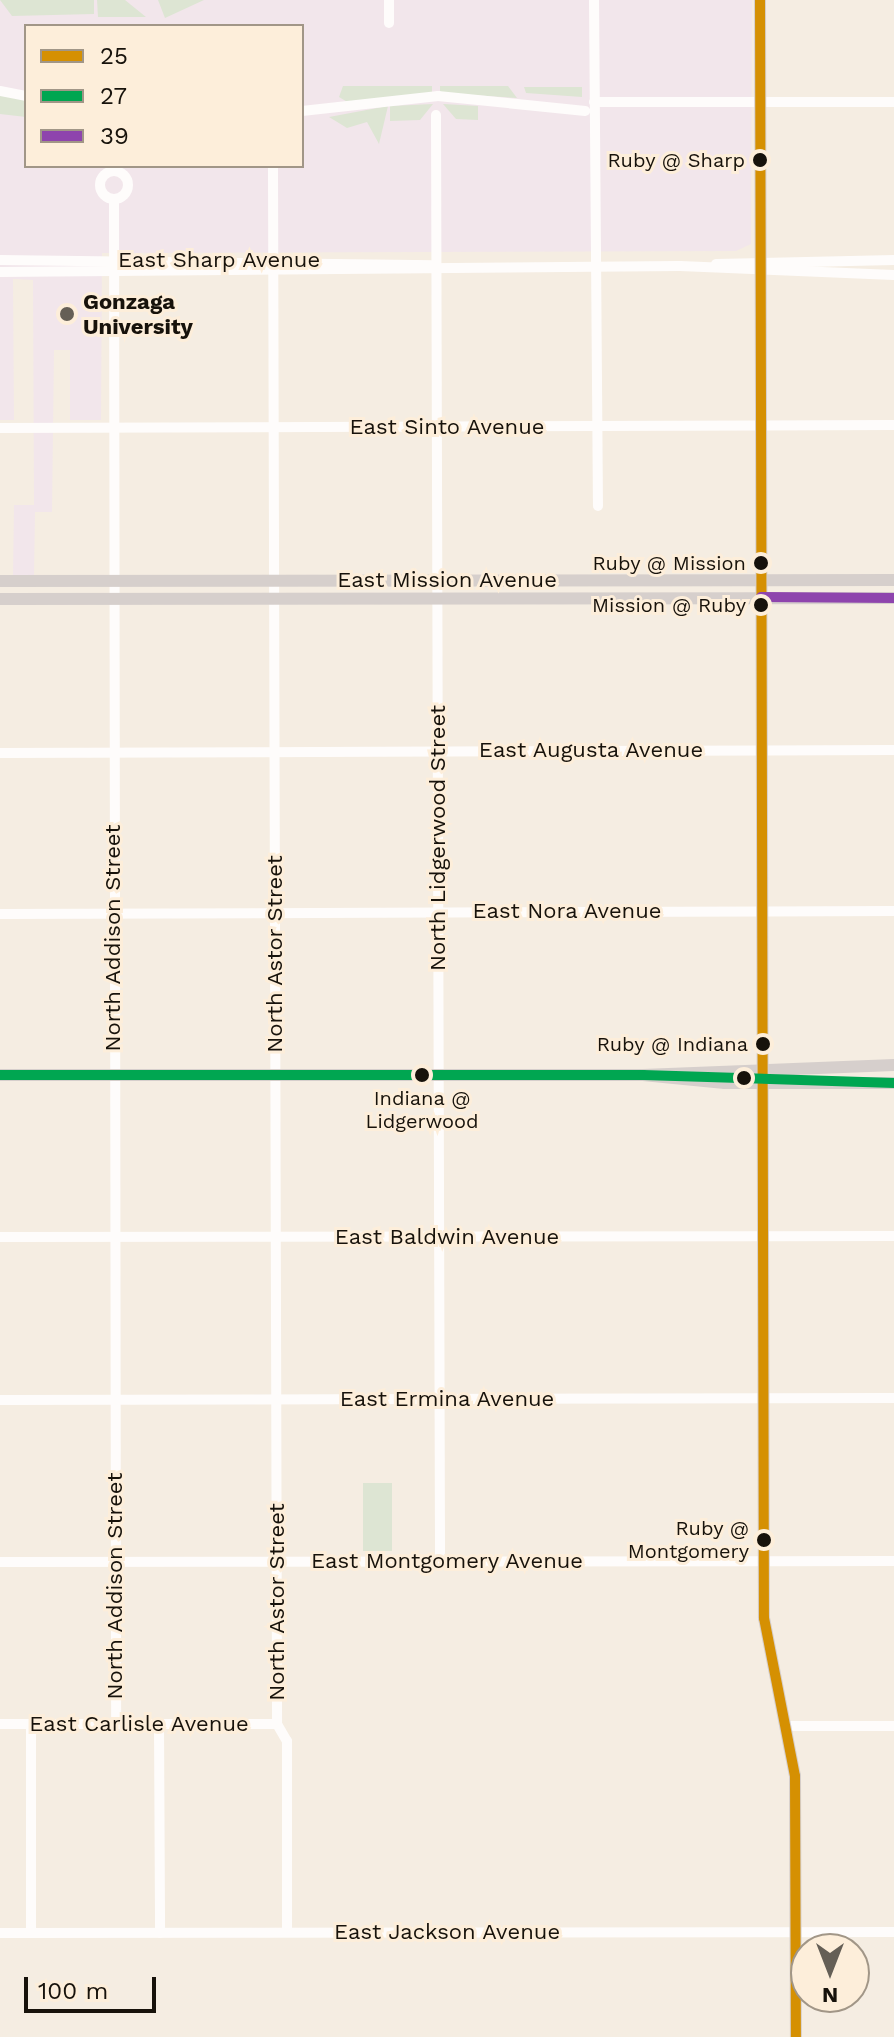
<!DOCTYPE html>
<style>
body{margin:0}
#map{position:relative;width:894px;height:2037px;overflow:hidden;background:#f5ede2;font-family:"Work Sans",sans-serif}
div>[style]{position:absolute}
.education>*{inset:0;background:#f2e6eb}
.green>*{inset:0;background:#dde5d3;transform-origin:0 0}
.minor>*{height:10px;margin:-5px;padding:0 5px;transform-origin:5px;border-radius:5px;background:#fefcfb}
.minor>.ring{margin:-5px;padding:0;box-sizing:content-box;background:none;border:10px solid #fefcfb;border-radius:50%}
.major>*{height:12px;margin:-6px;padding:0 6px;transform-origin:6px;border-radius:6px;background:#d6cfcc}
.bus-1>*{height:10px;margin:-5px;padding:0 5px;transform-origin:5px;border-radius:5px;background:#d59002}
.bus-2>*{height:10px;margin:-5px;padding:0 5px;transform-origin:5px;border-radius:5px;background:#00a651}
.bus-3>*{height:10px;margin:-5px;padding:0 5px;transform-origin:5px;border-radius:5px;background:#8e44ad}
.dots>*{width:22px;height:22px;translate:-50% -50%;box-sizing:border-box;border:4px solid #fdeeda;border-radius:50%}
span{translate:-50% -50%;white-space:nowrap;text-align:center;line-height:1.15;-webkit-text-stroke:6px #fdeeda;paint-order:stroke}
.bus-label{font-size:20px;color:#17120b}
.right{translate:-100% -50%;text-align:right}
.street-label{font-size:22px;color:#17120b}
.poi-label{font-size:22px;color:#17120b;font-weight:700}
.left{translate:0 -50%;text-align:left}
.legend{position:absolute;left:24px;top:24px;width:280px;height:144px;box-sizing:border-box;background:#fdeeda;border:2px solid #a19687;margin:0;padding:10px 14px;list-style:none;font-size:24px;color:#17120b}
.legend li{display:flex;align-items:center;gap:16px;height:40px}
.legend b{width:40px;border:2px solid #a19687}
.north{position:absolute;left:790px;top:1933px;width:80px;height:80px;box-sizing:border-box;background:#fdeeda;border:2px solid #a19687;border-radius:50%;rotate:180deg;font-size:22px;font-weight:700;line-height:32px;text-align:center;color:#17120b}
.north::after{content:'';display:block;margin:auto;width:28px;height:36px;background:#655f56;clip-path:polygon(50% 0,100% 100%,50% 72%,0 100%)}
.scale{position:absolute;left:24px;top:1977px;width:132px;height:36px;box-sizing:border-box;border:4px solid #17120b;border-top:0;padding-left:10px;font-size:24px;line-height:28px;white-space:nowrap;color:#17120b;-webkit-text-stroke:6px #fdeeda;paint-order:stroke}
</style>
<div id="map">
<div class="education">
<div style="clip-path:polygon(evenodd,0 0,752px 0,751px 244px,736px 251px,102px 253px,101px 420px,70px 420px,70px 350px,54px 350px,52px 512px,35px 512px,34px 576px,13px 576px,14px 505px,34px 505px,33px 280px,13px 279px,14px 420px,0 420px,0 0,26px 26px,302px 26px,302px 166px,26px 166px,26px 26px)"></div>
</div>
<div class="green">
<div style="clip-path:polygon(0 0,94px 0,94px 14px,12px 16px)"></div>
<div style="clip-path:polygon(97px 0,125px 0,146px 17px,98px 17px)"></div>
<div style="clip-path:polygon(158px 0,204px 0,165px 18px)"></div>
<div style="clip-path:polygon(343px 86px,432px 86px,432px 93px,349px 103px,339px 97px)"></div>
<div style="clip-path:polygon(440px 86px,508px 86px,517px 98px,440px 93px)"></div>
<div style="clip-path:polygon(524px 87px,582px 87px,582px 97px,526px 93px)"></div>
<div style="clip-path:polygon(0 94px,26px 101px,26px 117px,0 114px)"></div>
<div style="clip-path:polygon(433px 104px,420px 120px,390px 121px,390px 106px)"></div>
<div style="clip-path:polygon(443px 104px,478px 106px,478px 120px,456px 119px)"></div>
<div style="clip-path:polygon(388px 106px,379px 144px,367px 122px,347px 128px,329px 117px)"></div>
<div style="left:363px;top:1483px;width:29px;height:68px"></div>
</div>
<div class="minor">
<div style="left:389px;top:0;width:23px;rotate:90deg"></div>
<div style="left:594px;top:0;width:506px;rotate:89.55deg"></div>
<div style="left:0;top:91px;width:26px;rotate:11deg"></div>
<div style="left:594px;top:102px;width:300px"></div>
<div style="left:302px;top:111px;width:137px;rotate:-6.3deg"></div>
<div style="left:438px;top:96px;width:148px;rotate:5.8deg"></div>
<div style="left:436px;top:115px;width:1446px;rotate:89.84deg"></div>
<div style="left:273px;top:166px;width:1558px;rotate:89.85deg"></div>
<div style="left:277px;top:1724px;width:20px;rotate:60deg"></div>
<div style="left:287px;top:1741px;width:191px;rotate:90deg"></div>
<div class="ring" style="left:100px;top:171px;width:18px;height:18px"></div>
<div style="left:114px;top:199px;width:1525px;rotate:89.92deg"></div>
<div style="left:0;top:260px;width:435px;rotate:0.7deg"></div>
<div style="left:716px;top:264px;width:178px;rotate:-1.3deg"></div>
<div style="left:0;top:272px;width:680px;rotate:-0.51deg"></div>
<div style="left:680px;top:266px;width:214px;rotate:2.4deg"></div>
<div style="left:0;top:428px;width:894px;rotate:-0.19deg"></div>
<div style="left:0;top:753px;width:894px;rotate:-0.19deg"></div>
<div style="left:0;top:914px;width:894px;rotate:-0.19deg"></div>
<div style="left:0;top:1237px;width:894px;rotate:-0.06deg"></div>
<div style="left:0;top:1400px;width:894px;rotate:-0.13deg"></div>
<div style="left:0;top:1562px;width:894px;rotate:-0.06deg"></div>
<div style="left:0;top:1724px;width:277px"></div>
<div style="left:159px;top:1725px;width:208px;rotate:89.7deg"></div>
<div style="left:787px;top:1726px;width:107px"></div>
<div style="left:0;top:1933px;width:894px;rotate:-0.06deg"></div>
<div style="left:31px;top:1933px;width:209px;rotate:-90deg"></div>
</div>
<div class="major">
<div style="left:760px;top:0;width:1618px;rotate:89.86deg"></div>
<div style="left:764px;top:1618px;width:161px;rotate:78.9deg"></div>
<div style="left:795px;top:1776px;width:261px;rotate:89.8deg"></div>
<div style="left:0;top:581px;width:894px;rotate:-0.06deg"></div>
<div style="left:0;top:599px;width:894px;rotate:-0.06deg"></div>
<div style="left:0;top:1075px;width:643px"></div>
<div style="left:643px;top:1075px;width:82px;rotate:5.6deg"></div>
<div style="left:725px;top:1083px;width:169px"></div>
<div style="left:643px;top:1075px;width:251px;rotate:-2.3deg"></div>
</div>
<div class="bus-1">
<div style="left:760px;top:0;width:1618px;rotate:89.86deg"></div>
<div style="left:764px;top:1618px;width:161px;rotate:78.9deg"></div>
<div style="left:795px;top:1776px;width:261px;rotate:89.8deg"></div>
</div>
<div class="bus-2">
<div style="left:0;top:1075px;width:643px"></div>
<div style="left:643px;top:1075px;width:251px;rotate:1.8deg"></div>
</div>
<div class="bus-3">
<div style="left:761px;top:597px;width:133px;rotate:0.4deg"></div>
</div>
<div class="dots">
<div style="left:760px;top:160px;background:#17120b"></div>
<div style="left:67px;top:314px;background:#655f56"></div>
<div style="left:761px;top:563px;background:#17120b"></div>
<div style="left:761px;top:605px;background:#17120b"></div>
<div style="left:763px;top:1044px;background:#17120b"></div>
<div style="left:422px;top:1075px;background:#17120b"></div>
<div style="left:744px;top:1078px;background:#17120b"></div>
<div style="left:764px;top:1540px;background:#17120b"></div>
</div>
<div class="bus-label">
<span class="right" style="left:745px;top:160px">Ruby @ Sharp</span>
<span class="right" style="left:746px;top:563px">Ruby @ Mission</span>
<span class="right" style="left:746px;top:605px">Mission @ Ruby</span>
<span class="right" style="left:748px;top:1044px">Ruby @ Indiana</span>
<span style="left:422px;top:1110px">Indiana @<br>Lidgerwood</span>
<span class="right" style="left:749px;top:1540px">Ruby @<br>Montgomery</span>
</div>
<div class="street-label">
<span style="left:219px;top:260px">East Sharp Avenue</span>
<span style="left:447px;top:427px">East Sinto Avenue</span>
<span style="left:447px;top:580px">East Mission Avenue</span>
<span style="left:591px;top:750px">East Augusta Avenue</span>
<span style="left:438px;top:838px;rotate:-90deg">North Lidgerwood Street</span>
<span style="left:567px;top:911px">East Nora Avenue</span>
<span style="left:113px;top:938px;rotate:-90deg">North Addison Street</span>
<span style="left:275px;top:954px;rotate:-90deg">North Astor Street</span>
<span style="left:447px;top:1237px">East Baldwin Avenue</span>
<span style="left:447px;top:1399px">East Ermina Avenue</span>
<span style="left:447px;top:1561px">East Montgomery Avenue</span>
<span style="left:115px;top:1586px;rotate:-90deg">North Addison Street</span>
<span style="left:277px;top:1602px;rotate:-90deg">North Astor Street</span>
<span style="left:139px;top:1724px">East Carlisle Avenue</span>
<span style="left:447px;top:1932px">East Jackson Avenue</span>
</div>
<div class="poi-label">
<span class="left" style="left:83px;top:314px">Gonzaga<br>University</span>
</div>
<ul class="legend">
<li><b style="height:10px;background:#d59002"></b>25</li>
<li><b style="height:10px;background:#00a651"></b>27</li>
<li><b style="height:10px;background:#8e44ad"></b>39</li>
</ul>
<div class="north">N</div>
<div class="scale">100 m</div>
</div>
